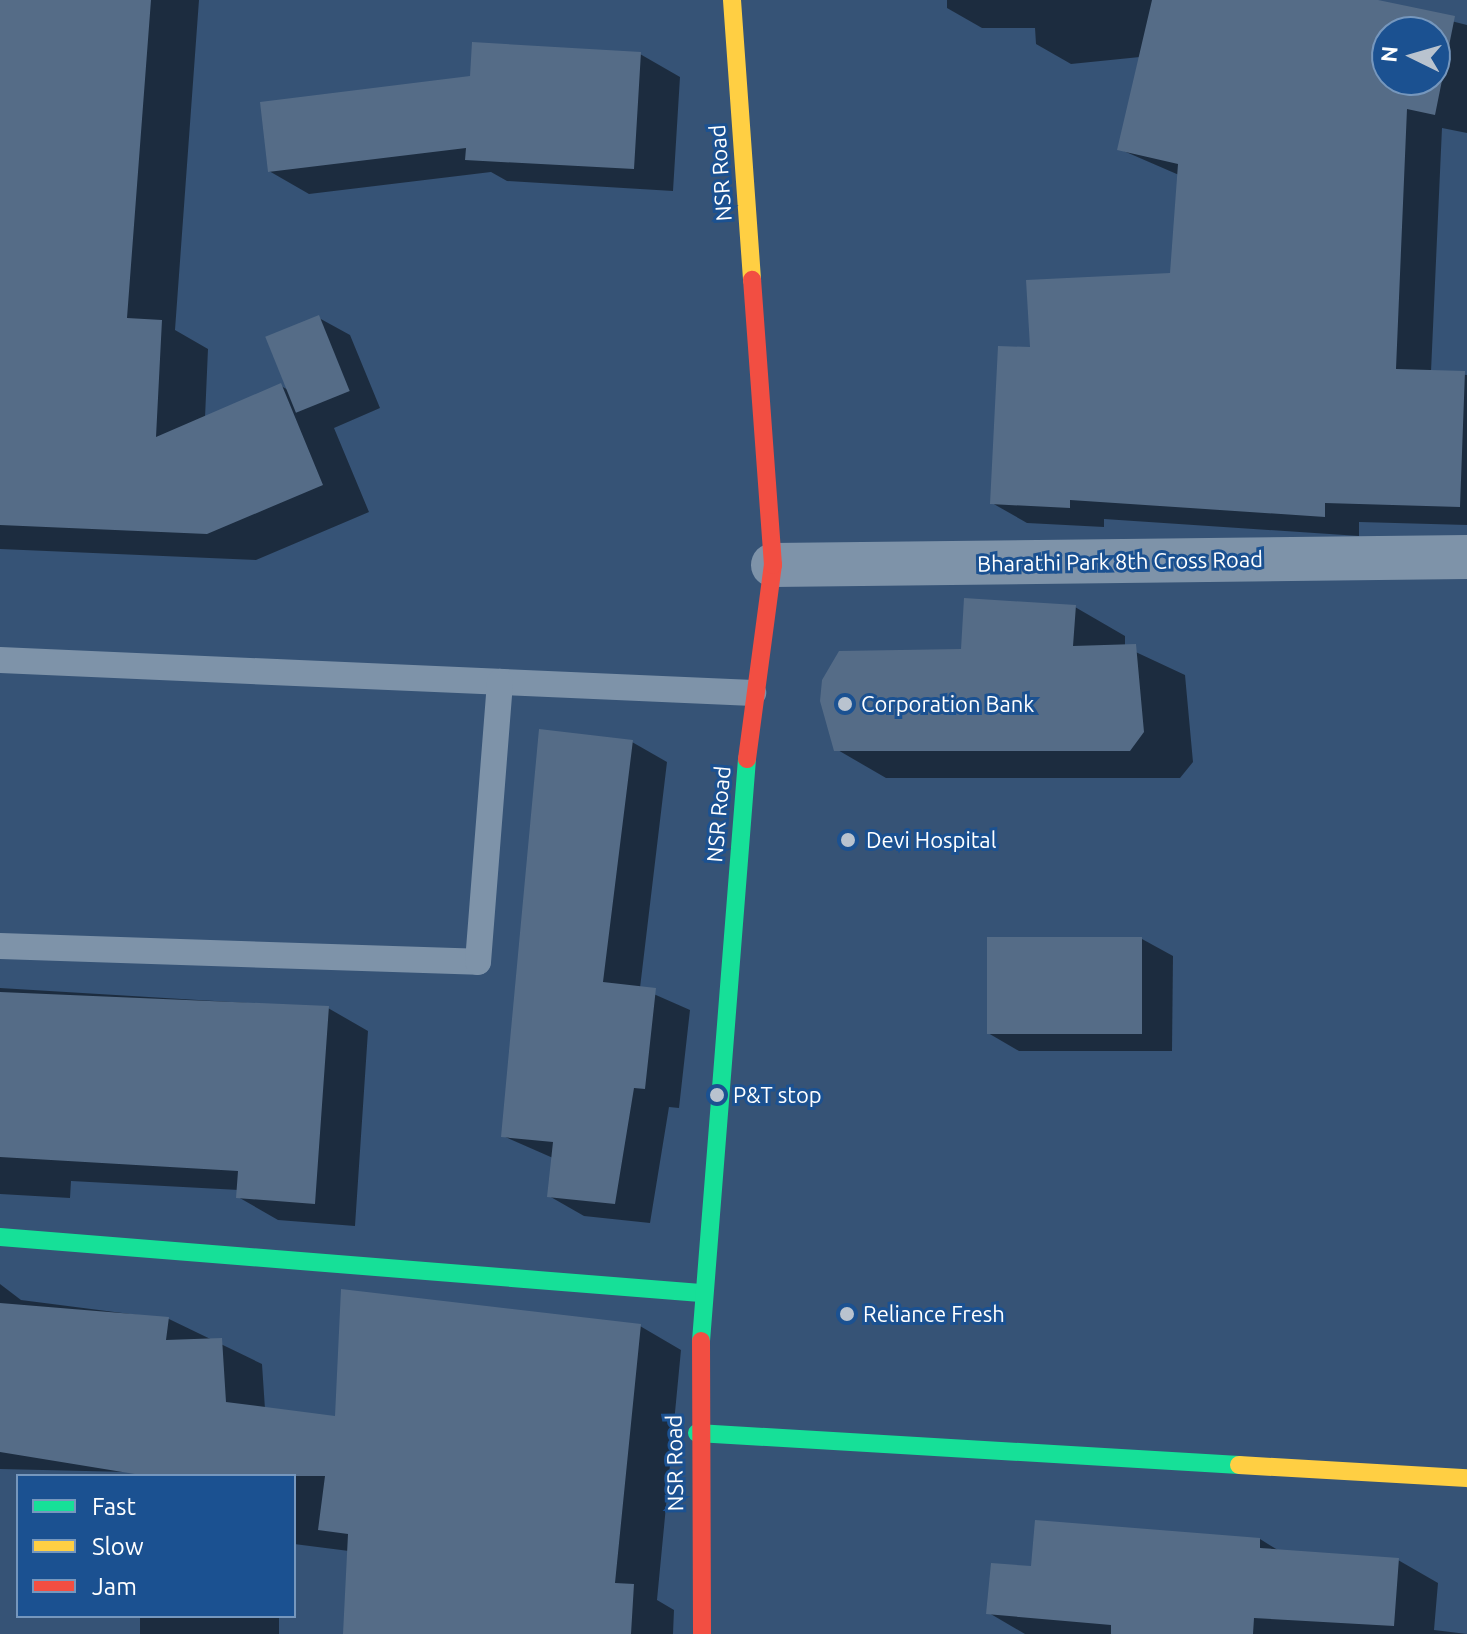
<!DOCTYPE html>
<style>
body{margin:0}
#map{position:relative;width:1467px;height:1634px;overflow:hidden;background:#365376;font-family:Ubuntu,sans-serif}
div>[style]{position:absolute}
.shadow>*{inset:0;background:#0007;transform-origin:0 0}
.building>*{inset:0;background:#556c87;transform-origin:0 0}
.lane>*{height:26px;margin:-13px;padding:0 13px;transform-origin:13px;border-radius:13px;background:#7e93a9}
.street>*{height:44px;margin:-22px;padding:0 22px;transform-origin:22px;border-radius:22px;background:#7e93a9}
.fast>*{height:18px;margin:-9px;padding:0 9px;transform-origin:9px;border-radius:9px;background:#16e098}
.slow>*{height:18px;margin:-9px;padding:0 9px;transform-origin:9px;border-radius:9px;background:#ffcf43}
.jam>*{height:18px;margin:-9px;padding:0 9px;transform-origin:9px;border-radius:9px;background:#f24e42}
.dots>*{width:22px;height:22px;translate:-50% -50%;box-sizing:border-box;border:4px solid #1b5191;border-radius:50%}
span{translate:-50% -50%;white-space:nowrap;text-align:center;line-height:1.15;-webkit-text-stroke:6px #1b5191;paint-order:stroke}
.street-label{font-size:22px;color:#fff}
.poi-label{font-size:22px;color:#fff}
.left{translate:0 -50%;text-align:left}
.legend{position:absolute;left:16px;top:1474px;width:280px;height:144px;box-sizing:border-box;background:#1b5191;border:2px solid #7697bd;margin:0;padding:10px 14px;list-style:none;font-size:24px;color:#fff}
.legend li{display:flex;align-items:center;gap:16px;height:40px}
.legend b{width:40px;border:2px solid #7697bd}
.north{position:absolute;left:1371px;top:16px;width:80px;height:80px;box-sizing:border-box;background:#1b5191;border:2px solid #7697bd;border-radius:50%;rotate:275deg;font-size:22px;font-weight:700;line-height:32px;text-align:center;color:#fff}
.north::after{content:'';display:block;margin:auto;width:28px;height:36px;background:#b9c3cf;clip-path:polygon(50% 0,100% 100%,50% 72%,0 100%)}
</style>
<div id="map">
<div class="shadow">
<div style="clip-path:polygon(0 0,199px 0,175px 330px,208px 349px,205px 418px,281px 386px,290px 391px,319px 318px,350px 335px,380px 408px,334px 428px,369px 512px,256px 560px,0 549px)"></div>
<div style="clip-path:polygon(evenodd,947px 0,1368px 0,1467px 25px,1467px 133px,1442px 128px,1431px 372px,1467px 375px,1467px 525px,1359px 522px,1359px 536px,1104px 519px,1104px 527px,1027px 523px,992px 503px,1032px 350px,1172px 275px,1179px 175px,1119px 149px,1140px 57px,1071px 64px,1036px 44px,1035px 28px,982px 28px,947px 8px,947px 0,1387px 32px,1435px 32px,1435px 80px,1387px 80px,1387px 32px)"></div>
<div style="clip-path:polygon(640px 54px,680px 77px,673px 191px,507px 181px,491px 172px,309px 194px,269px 171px)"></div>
<div style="clip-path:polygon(1075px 607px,1125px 636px,1125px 647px,1185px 675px,1193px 762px,1180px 778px,886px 778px,836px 749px,963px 651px)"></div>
<div style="clip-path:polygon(632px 742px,667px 762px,640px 988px,690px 1010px,679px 1108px,669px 1107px,650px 1223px,584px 1216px,549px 1196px,553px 1158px,503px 1136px)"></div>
<div style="clip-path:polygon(1142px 939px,1173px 956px,1172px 1051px,1019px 1051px,988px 1033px)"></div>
<div style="clip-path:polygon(0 988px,328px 1008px,368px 1031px,355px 1226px,278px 1220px,238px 1197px,239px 1190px,71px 1181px,70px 1198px,0 1194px)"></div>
<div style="clip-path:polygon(0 1284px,21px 1300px,169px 1319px,262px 1364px,265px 1409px,337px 1418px,640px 1326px,681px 1350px,657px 1600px,674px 1610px,673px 1634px,345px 1634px,349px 1551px,294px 1544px,294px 1476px,0 1469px)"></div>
<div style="clip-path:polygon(1260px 1539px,1281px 1552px,1398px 1560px,1438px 1583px,1434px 1630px,1467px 1634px,1025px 1634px,989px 1613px,1033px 1568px)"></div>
<div style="left:140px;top:1616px;width:139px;height:18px"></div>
</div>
<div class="building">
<div style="clip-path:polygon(0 0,151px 0,127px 318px,162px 320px,156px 437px,281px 383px,323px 485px,207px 534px,0 525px)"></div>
<div style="clip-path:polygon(evenodd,1152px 0,1378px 0,1455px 16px,1435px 115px,1407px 109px,1396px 369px,1465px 371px,1460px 507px,1325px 503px,1325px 517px,1070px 500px,1070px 508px,990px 504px,998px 346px,1030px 347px,1026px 280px,1170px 273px,1178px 164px,1117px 150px,1152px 0,1387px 32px,1435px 32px,1435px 80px,1387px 80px,1387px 32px)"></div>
<div style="clip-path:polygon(472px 42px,641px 52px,634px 169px,465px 160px,466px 148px,268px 172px,260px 102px,470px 76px)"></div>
<div style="left:319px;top:315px;width:82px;height:58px;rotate:68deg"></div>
<div style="clip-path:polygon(964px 598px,1076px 605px,1073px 646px,1136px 644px,1144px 732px,1130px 751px,834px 751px,820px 701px,822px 680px,839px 651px,961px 649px)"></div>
<div style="clip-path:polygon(539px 729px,633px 740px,603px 982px,656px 988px,645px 1089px,634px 1088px,615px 1204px,547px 1197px,553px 1142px,501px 1137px)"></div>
<div style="left:1142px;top:937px;width:97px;height:155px;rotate:90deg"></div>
<div style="clip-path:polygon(0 992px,329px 1006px,315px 1204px,236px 1198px,238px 1171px,0 1157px)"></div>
<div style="clip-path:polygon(341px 1289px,641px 1324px,615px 1583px,634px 1584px,631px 1634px,343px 1634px,348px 1534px,318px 1530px,325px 1476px,147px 1476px,0 1452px,0 1303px,169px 1317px,166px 1340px,222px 1338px,226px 1402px,335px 1416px)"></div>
<div style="clip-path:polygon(1035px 1520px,1260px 1538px,1260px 1548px,1399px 1558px,1394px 1626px,1254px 1618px,1253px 1634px,1111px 1634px,1111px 1625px,986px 1614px,991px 1563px,1031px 1566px)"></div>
</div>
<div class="lane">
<div style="left:0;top:660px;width:754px;rotate:2.51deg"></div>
<div style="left:0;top:946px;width:478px;rotate:1.9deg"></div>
<div style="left:478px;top:962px;width:281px;rotate:-85.5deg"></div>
</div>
<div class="street">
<div style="left:773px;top:565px;width:694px;rotate:-0.66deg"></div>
</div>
<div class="fast">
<div style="left:0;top:1237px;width:703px;rotate:4.57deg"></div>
<div style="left:701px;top:1341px;width:584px;rotate:-85.48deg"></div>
<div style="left:697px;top:1433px;width:543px;rotate:3.38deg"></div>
</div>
<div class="slow">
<div style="left:732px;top:0;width:281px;rotate:85.9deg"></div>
<div style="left:1239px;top:1465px;width:228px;rotate:3.3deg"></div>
</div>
<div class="jam">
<div style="left:747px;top:759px;width:196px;rotate:-82.4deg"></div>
<div style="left:773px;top:565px;width:286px;rotate:-94.2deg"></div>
<div style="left:701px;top:1341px;width:293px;rotate:89.8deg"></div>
</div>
<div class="dots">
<div style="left:845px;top:704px;background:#b9c3cf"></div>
<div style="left:848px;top:840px;background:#b9c3cf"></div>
<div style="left:717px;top:1095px;background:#b9c3cf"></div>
<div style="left:847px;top:1314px;background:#b9c3cf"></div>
</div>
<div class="street-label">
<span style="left:720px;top:173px;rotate:-94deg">NSR Road</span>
<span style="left:1120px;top:561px;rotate:-1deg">Bharathi Park 8th Cross Road</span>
<span style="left:718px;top:814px;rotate:-85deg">NSR Road</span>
<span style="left:674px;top:1463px;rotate:-91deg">NSR Road</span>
</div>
<div class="poi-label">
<span class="left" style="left:861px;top:704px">Corporation Bank</span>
<span class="left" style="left:866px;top:840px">Devi Hospital</span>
<span class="left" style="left:733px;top:1095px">P&amp;T stop</span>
<span class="left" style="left:863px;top:1314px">Reliance Fresh</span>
</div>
<ul class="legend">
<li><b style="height:10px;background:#16e098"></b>Fast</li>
<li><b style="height:10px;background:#ffcf43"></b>Slow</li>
<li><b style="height:10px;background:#f24e42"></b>Jam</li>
</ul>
<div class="north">N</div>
</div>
